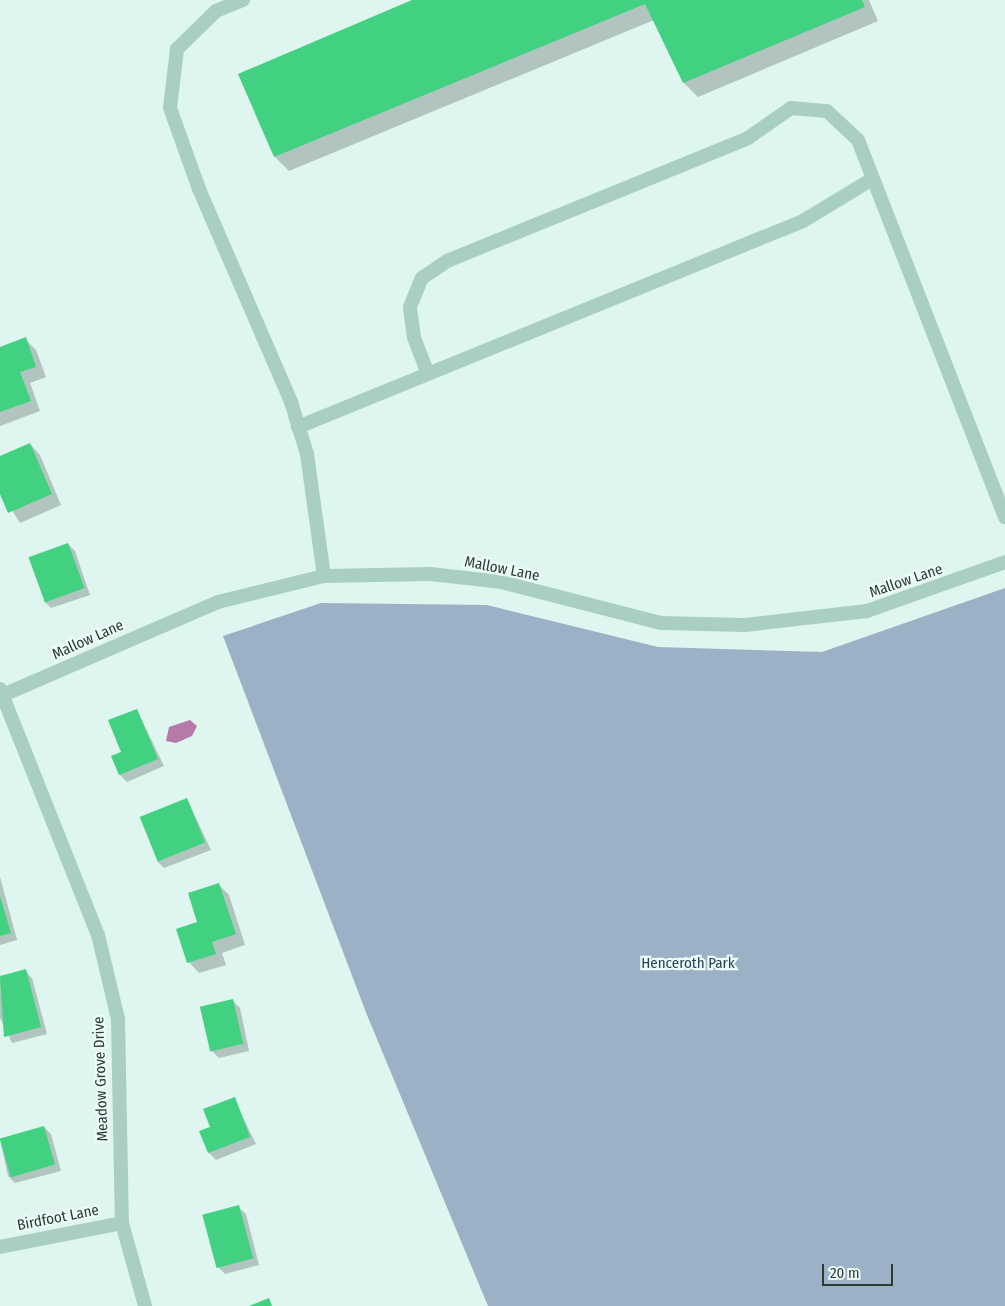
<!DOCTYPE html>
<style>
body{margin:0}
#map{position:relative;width:1005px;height:1306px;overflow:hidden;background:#dff5ef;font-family:"Fira Sans Condensed",sans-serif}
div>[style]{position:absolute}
.green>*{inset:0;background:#9cb0c6}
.water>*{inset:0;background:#b57aa7}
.shadow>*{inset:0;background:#0003}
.building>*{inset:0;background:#41d180;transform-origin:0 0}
.service>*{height:14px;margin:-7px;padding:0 7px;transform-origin:7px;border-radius:7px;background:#a9cfc2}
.minor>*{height:14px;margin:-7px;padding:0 7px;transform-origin:7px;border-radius:7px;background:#a9cfc2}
span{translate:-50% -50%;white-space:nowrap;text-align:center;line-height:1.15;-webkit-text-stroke:4.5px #ecfcf8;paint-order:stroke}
.street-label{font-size:15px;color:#293b32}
.park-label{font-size:15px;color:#2a405c}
.scale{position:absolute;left:822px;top:1264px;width:71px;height:22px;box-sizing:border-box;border:2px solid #293b32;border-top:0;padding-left:6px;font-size:15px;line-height:18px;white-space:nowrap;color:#293b32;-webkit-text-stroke:4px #ecfcf8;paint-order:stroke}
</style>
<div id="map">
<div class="green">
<div style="clip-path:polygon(1005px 588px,1005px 1306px,488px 1306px,367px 1015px,223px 636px,321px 603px,487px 605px,658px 647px,822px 652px)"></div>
</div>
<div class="water">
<div style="clip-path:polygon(190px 720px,197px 726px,192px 736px,176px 743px,166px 741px,169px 727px)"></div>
</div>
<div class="shadow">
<div style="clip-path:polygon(415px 0,869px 0,878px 21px,698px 97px,684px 83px,654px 20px,289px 171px,275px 157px,239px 74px)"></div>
<div style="clip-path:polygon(25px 339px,36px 350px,46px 377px,30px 383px,40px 411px,0 426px,0 348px)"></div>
<div style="clip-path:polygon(30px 444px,40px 455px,61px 505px,20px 523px,0 491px,0 457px)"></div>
<div style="clip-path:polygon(68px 544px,75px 551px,90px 595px,51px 608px,44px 601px)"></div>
<div style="clip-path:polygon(137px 710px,164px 766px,127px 782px,120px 775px)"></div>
<div style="clip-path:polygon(187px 799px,211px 850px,164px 868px,157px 861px)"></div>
<div style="clip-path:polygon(0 877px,17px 940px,0 945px)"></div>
<div style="clip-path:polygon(219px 885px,229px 895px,245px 945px,222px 953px,226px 965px,199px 973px,189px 962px,198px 923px)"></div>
<div style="clip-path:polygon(25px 971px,32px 978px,47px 1034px,12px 1043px,0 1018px,0 977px)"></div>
<div style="clip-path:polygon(232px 1000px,240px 1008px,249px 1051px,219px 1058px,212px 1051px,202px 1007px)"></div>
<div style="clip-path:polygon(234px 1099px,256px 1144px,216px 1160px,209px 1153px,212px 1128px)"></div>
<div style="clip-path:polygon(44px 1127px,51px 1134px,61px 1171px,15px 1183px,8px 1176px,0 1139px)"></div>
<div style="clip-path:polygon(238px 1207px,246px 1214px,259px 1265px,225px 1274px,218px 1267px)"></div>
</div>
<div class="building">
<div style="clip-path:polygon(412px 0,862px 0,865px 7px,683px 83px,645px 4px,274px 157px,238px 74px)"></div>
<div style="clip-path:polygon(26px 337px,36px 367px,20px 372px,31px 401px,0 412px,0 347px)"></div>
<div style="clip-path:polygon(30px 443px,52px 494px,8px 513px,0 494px,0 456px)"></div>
<div style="left:68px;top:543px;width:48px;height:42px;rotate:70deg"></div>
<div style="clip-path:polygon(137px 709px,158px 759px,119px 775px,111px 756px,121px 752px,108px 720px)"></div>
<div style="left:187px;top:798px;width:48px;height:51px;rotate:68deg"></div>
<div style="clip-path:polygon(219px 883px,236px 934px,212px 942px,216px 954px,187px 963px,176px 929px,197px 922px,188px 893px)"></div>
<div style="clip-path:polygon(0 896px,11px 933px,0 936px)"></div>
<div style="clip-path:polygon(26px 969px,41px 1027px,4px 1037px,0 976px)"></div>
<div style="left:233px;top:999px;width:46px;height:34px;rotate:77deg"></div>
<div style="clip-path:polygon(235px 1097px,250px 1137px,208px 1153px,199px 1131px,210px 1127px,203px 1109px)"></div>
<div style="left:44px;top:1126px;width:40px;height:46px;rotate:74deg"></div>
<div style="left:239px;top:1205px;width:55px;height:38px;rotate:75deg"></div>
<div style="clip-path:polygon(269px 1298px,272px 1306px,249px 1306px)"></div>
</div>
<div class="service">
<div style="left:243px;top:0;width:29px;rotate:158deg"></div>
<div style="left:216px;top:11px;width:54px;rotate:135.7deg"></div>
<div style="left:177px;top:49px;width:59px;rotate:96.8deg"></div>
<div style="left:170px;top:108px;width:86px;rotate:70.3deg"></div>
<div style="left:199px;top:189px;width:232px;rotate:66.6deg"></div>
<div style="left:291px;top:402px;width:54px;rotate:72.9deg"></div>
<div style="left:307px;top:454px;width:123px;rotate:82.1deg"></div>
<div style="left:428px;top:374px;width:40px;rotate:-111deg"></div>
<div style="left:414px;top:337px;width:30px;rotate:-98deg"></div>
<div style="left:410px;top:307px;width:31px;rotate:-68deg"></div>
<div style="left:422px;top:278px;width:30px;rotate:-34deg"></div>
<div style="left:447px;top:261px;width:325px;rotate:-22.2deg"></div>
<div style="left:748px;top:138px;width:52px;rotate:-34.9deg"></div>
<div style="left:791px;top:108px;width:36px;rotate:5deg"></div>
<div style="left:827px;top:111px;width:42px;rotate:43.1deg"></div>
<div style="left:858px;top:140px;width:405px;rotate:68.7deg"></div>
<div style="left:298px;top:427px;width:545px;rotate:-22.19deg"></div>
<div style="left:803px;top:221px;width:81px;rotate:-31.3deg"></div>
</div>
<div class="minor">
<div style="left:0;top:689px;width:265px;rotate:68.3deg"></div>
<div style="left:98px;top:935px;width:86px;rotate:76.6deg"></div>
<div style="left:118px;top:1019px;width:204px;rotate:88.9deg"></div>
<div style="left:122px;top:1223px;width:86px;rotate:74.5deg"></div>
<div style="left:3px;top:695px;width:234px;rotate:-23.4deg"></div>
<div style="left:218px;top:602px;width:109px;rotate:-13.8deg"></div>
<div style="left:324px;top:576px;width:106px;rotate:-1.1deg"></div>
<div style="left:430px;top:574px;width:71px;rotate:6.4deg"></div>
<div style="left:501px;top:582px;width:165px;rotate:14.4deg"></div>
<div style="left:661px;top:623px;width:84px;rotate:1.4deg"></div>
<div style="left:745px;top:625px;width:123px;rotate:-6.5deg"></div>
<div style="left:867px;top:611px;width:146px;rotate:-19.5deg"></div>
<div style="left:0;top:1247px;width:124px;rotate:-11.1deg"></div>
</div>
<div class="street-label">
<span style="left:502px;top:569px;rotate:11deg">Mallow Lane</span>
<span style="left:906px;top:581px;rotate:-19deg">Mallow Lane</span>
<span style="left:88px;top:640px;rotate:-24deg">Mallow Lane</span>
<span style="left:101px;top:1079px;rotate:-92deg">Meadow Grove Drive</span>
<span style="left:58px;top:1218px;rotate:-11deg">Birdfoot Lane</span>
</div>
<div class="park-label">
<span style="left:688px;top:964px">Henceroth Park</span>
</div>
<div class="scale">20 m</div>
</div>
